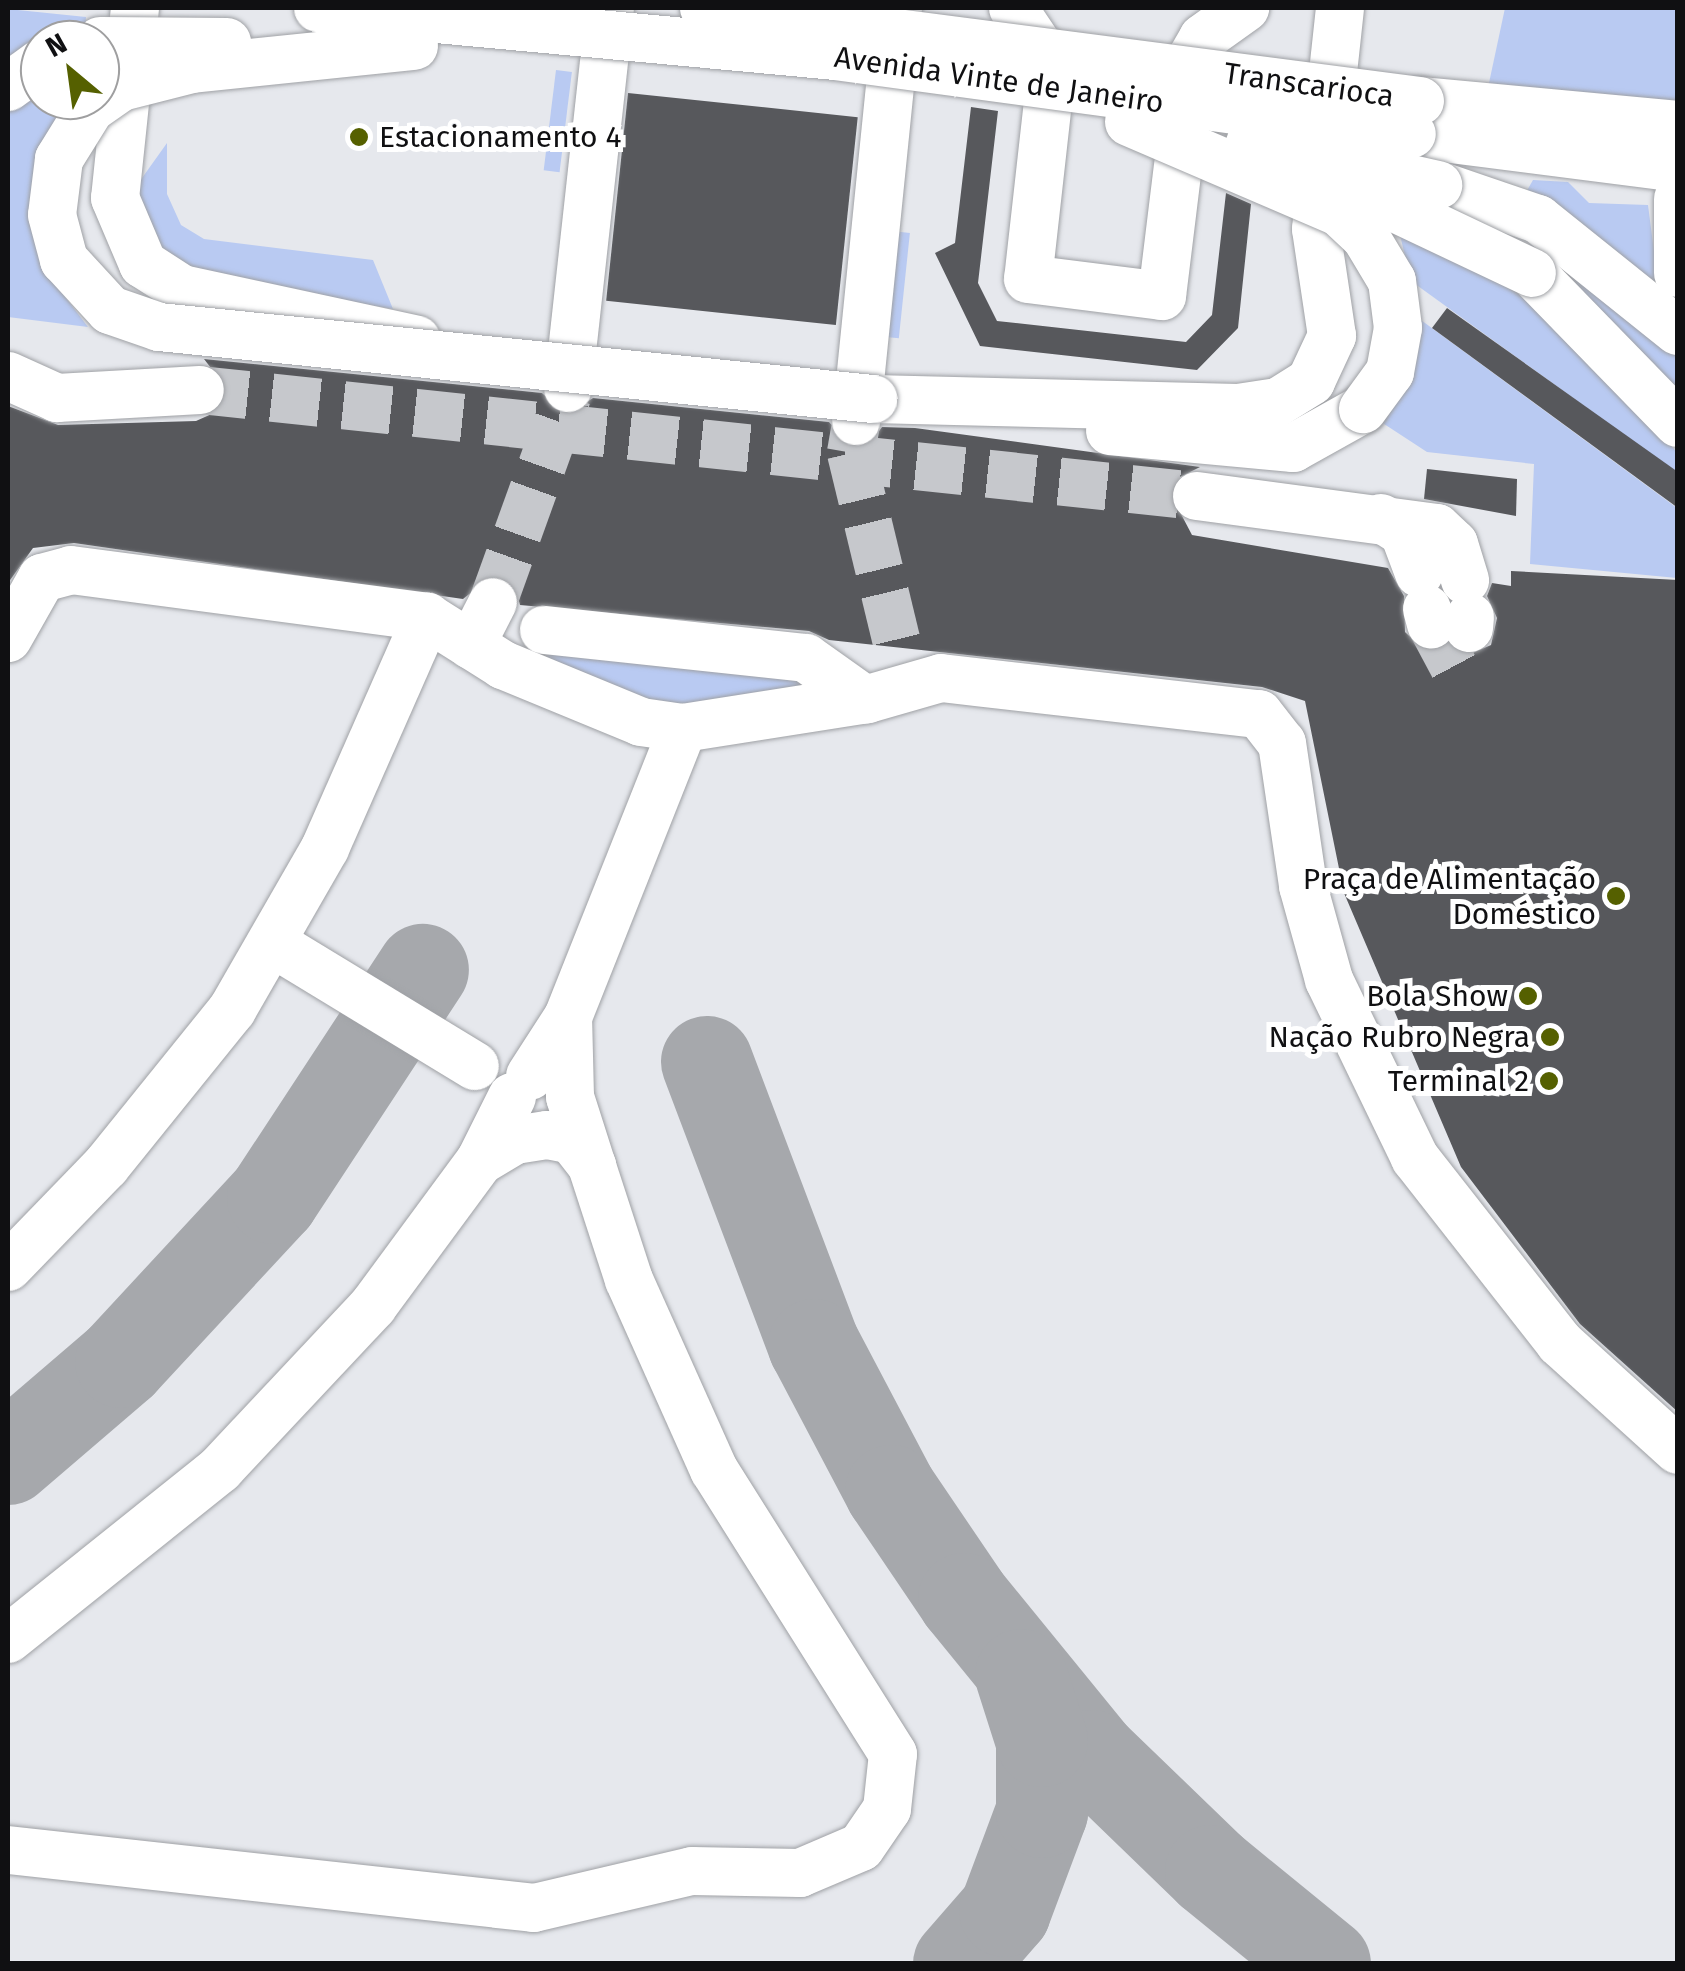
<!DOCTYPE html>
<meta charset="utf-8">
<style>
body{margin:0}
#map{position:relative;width:1685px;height:1971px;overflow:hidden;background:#e6e8ed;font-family:"Fira Sans",sans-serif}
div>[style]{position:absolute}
.green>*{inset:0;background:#b9caf2;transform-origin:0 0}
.taxiway>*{height:92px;margin:-46px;padding:0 46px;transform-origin:46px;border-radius:46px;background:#a6a8ac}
.building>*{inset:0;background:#57585c;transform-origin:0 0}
.minor-tunnel>*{height:48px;margin-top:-24px;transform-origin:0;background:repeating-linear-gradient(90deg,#c6c8cc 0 48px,transparent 0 72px)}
.roads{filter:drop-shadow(0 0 2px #9fa1a5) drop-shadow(0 0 2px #9fa1a5)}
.minor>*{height:48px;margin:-24px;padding:0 24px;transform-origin:24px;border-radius:24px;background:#fff}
.bridges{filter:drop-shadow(0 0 2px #9fa1a5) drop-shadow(0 0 2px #9fa1a5)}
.minor-bridge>*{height:48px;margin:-24px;padding:0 24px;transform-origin:24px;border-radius:24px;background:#fff}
.dots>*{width:28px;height:28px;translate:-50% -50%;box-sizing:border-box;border:5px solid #fff;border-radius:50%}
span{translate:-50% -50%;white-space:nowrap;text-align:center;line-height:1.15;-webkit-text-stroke:10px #fff;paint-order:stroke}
.street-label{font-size:30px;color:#101012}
.poi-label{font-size:30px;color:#101012}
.left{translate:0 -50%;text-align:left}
.right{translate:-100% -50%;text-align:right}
.frame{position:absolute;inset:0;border:10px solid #101012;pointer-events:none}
.north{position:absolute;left:20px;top:20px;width:100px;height:100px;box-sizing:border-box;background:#fff;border:2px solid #9f9fa0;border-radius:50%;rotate:331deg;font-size:28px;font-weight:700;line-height:40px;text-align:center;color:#101012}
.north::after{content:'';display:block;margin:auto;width:35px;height:45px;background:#556000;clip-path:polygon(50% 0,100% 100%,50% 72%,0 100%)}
</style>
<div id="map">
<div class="green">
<div style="clip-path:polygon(1505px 8px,1677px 8px,1677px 109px,1486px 97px)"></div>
<div style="clip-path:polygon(8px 9px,86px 17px,85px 30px,40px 40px,8px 65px)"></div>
<div style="left:556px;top:70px;width:16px;height:101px;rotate:7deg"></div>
<div style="clip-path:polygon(40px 83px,40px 100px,74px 100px,53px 281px,88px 327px,8px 317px,8px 108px)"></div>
<div style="clip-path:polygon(167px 143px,167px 194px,181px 225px,204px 239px,373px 260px,393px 309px,174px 272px,144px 252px,137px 185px)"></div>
<div style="clip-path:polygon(1533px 180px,1568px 182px,1589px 203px,1648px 205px,1660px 298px,1525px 194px)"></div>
<div style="left:892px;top:231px;width:18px;height:106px;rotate:6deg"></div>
<div style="clip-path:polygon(1400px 235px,1487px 267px,1541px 309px,1677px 452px,1677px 473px,1411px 281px)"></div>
<div style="clip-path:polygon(1535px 245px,1565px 259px,1677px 356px,1677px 395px)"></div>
<div style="clip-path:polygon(1410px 312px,1677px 508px,1677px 578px,1530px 564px,1534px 464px,1427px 452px,1378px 420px)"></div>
<div style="clip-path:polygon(559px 647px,791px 672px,813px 691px,682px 708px,633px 697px,545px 657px)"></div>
</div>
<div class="taxiway">
<div style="left:707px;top:1062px;width:303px;rotate:69.3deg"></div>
<div style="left:814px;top:1345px;width:165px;rotate:62.2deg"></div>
<div style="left:891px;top:1491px;width:130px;rotate:55.9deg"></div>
<div style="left:964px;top:1599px;width:203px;rotate:50.8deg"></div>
<div style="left:1092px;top:1756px;width:165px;rotate:44deg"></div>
<div style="left:1211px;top:1871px;width:147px;rotate:39.2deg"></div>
<div style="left:8px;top:1459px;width:149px;rotate:-40.6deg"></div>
<div style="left:121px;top:1362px;width:224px;rotate:-47.2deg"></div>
<div style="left:273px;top:1198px;width:273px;rotate:-56.7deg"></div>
<div style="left:959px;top:1964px;width:70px;rotate:-49deg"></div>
<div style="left:1005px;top:1911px;width:106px;rotate:-69.5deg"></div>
<div style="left:1042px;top:1812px;width:71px;rotate:-90deg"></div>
<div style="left:1042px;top:1741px;width:69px;rotate:-107.7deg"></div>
</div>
<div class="building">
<div style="left:628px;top:93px;width:231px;height:209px;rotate:6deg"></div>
<div style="clip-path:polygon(971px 107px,998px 111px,978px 283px,997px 321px,1186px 342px,1212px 315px,1226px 193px,1251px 204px,1238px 328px,1197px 370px,980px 346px,935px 253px,955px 243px)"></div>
<div style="clip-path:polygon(1447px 308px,1678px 472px,1678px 508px,1432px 328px)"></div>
<div style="clip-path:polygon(204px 359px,542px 393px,566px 415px,593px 398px,829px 422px,852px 448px,868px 446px,882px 427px,915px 428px,1200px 467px,1176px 479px,1170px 493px,1192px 535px,1388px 568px,1404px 596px,1405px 632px,1425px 651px,1448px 645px,1468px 655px,1491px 645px,1497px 618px,1487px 596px,1492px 583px,1511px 586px,1511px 571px,1678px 580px,1678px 1412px,1580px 1324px,1461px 1167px,1344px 893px,1305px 701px,1262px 687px,829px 640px,809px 631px,520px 605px,515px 586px,493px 575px,463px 599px,74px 543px,33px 548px,8px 583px,8px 406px,58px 425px,196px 421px,216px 412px,227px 389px)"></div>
<div style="clip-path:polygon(1427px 469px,1517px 479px,1516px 516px,1424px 499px)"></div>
</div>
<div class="minor-tunnel">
<div style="left:200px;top:390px;width:1003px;rotate:6.07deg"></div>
<div style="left:856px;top:424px;width:29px;rotate:100deg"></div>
<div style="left:851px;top:453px;width:201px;rotate:76.4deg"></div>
<div style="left:493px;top:602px;width:219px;rotate:-70.2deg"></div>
<div style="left:1431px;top:624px;width:68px;rotate:61.9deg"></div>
</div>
<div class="roads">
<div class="minor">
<div style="left:135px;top:8px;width:191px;rotate:96deg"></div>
<div style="left:115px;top:198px;width:72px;rotate:67deg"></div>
<div style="left:143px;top:264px;width:46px;rotate:32.7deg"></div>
<div style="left:182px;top:289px;width:240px;rotate:12.2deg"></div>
<div style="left:1013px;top:8px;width:70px;rotate:56.1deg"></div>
<div style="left:1052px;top:66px;width:214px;rotate:96.4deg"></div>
<div style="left:1028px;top:279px;width:135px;rotate:7.2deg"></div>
<div style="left:1162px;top:296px;width:239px;rotate:-83deg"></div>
<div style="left:1191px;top:59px;width:24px;rotate:-60deg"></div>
<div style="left:1203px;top:38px;width:52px;rotate:-35.5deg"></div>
<div style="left:8px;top:87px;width:39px;rotate:-36deg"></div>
<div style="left:1420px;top:101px;width:259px;rotate:5.3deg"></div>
<div style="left:1412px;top:134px;width:268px;rotate:7.3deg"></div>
<div style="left:1438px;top:185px;width:106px;rotate:18.8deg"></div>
<div style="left:1538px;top:219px;width:179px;rotate:38.7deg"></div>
<div style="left:1678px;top:199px;width:74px;rotate:90deg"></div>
<div style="left:1532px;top:273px;width:209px;rotate:45.8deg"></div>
<div style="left:8px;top:376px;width:54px;rotate:24.2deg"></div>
<div style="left:57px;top:398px;width:143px;rotate:-3.2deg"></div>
<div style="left:568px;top:388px;width:382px;rotate:-83.7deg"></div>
<div style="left:873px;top:399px;width:365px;rotate:1.4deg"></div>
<div style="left:1238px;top:408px;width:40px;rotate:-8.5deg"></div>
<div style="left:1278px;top:402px;width:39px;rotate:-32deg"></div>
<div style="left:1311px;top:381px;width:50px;rotate:-65deg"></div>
<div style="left:1332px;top:336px;width:108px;rotate:-98.5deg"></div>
<div style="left:1316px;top:229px;width:222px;rotate:-83.8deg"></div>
<div style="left:856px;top:421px;width:415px;rotate:-84.2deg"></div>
<div style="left:1110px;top:431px;width:184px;rotate:5.3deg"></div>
<div style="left:1293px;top:448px;width:80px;rotate:-29.1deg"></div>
<div style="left:1197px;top:496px;width:242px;rotate:7.6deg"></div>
<div style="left:1437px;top:528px;width:23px;rotate:43deg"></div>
<div style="left:1454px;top:544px;width:38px;rotate:73deg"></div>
<div style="left:1381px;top:518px;width:27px;rotate:33deg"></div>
<div style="left:1404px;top:533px;width:43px;rotate:69.4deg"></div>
<div style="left:1427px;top:609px;width:16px;rotate:75deg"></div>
<div style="left:1469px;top:628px;width:11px;rotate:-85deg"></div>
<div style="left:544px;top:630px;width:263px;rotate:6.1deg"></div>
<div style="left:806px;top:658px;width:72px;rotate:35.4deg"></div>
<div style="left:8px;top:638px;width:69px;rotate:-60.5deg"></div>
<div style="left:42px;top:578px;width:30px;rotate:-15deg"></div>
<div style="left:71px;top:570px;width:359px;rotate:7.5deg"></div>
<div style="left:427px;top:617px;width:90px;rotate:32.3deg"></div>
<div style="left:503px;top:665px;width:149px;rotate:22.4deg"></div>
<div style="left:641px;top:722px;width:42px;rotate:8.1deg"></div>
<div style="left:683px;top:728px;width:187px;rotate:-8.9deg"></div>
<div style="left:868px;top:699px;width:76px;rotate:-16deg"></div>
<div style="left:941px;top:678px;width:320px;rotate:6.5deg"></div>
<div style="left:1259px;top:714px;width:37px;rotate:52deg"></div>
<div style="left:1282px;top:743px;width:145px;rotate:81.6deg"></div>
<div style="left:1303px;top:886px;width:98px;rotate:74.5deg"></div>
<div style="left:1329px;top:980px;width:198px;rotate:64.2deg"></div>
<div style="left:1415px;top:1158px;width:235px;rotate:51.9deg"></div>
<div style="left:1560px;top:1343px;width:159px;rotate:42.2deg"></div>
<div style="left:471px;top:645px;width:48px;rotate:-62.9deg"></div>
<div style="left:274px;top:944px;width:235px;rotate:31.3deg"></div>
<div style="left:568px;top:1017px;width:311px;rotate:-68.3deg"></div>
<div style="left:512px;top:1097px;width:72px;rotate:116.6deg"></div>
<div style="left:480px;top:1161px;width:41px;rotate:-31deg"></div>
<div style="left:515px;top:1140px;width:32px;rotate:-9deg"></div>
<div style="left:547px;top:1135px;width:25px;rotate:11deg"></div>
<div style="left:572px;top:1140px;width:33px;rotate:52deg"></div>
<div style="left:592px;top:1166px;width:72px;rotate:-107.7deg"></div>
<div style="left:570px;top:1097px;width:80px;rotate:-91.4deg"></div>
<div style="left:568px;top:1017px;width:70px;rotate:122.8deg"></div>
<div style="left:8px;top:1267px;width:141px;rotate:-45.9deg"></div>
<div style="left:106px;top:1166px;width:201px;rotate:-51.1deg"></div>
<div style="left:232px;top:1010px;width:187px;rotate:-60.1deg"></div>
<div style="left:325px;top:848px;width:253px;rotate:-66.2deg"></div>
<div style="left:8px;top:1639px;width:272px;rotate:-38.7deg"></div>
<div style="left:220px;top:1469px;width:224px;rotate:-46.8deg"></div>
<div style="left:373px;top:1306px;width:180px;rotate:-53.6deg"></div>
<div style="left:8px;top:1850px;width:529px;rotate:6.29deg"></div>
<div style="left:534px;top:1908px;width:162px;rotate:-13.2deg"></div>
<div style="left:692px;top:1871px;width:108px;rotate:1.1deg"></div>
<div style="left:800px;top:1873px;width:66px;rotate:-23.1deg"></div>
<div style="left:861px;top:1847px;width:46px;rotate:-55.6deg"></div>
<div style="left:887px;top:1809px;width:55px;rotate:-83.8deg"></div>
<div style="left:893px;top:1754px;width:336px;rotate:-122.2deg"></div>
<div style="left:714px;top:1470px;width:208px;rotate:-114.1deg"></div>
<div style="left:629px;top:1280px;width:120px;rotate:-108deg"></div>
</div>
</div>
<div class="bridges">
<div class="minor-bridge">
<div style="left:318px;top:8px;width:519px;rotate:5.3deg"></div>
<div style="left:835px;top:56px;width:582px;rotate:7.7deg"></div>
<div style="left:704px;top:8px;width:722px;rotate:7.4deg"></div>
<div style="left:100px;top:41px;width:127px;rotate:0.5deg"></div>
<div style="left:414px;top:46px;width:223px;rotate:174.1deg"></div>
<div style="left:192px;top:69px;width:73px;rotate:165.8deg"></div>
<div style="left:121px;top:87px;width:38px;rotate:145deg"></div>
<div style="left:90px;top:109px;width:59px;rotate:121.8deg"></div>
<div style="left:59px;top:159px;width:56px;rotate:97.1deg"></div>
<div style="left:52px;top:215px;width:47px;rotate:75.1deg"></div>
<div style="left:64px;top:260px;width:68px;rotate:47.4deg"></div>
<div style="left:110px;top:310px;width:52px;rotate:19.1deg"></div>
<div style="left:159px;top:327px;width:718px;rotate:5.76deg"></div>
<div style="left:1129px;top:122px;width:228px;rotate:23.2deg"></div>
<div style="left:1339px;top:212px;width:35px;rotate:43deg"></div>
<div style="left:1365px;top:236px;width:52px;rotate:59deg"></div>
<div style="left:1392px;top:281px;width:47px;rotate:82.7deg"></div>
<div style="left:1398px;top:328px;width:45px;rotate:100.3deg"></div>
<div style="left:1390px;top:372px;width:46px;rotate:126.1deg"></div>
<div style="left:1250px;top:143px;width:193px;rotate:12.6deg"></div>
<div style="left:1353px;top:188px;width:198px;rotate:25.4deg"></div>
</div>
</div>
<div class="dots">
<div style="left:359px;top:137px;background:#556000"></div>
<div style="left:1616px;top:896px;background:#556000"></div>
<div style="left:1528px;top:996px;background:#556000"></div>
<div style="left:1550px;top:1037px;background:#556000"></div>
<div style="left:1549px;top:1081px;background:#556000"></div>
</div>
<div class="street-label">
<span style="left:999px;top:80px;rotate:8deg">Avenida Vinte de Janeiro</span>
<span style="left:1309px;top:85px;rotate:8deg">Transcarioca</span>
</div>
<div class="poi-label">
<span class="left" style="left:379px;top:137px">Estacionamento 4</span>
<span class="right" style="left:1596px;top:896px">Praça de Alimentação<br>Doméstico</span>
<span class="right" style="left:1508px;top:996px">Bola Show</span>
<span class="right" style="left:1530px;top:1037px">Nação Rubro Negra</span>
<span class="right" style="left:1529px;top:1081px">Terminal 2</span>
</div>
<div class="frame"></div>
<div class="north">N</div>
</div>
